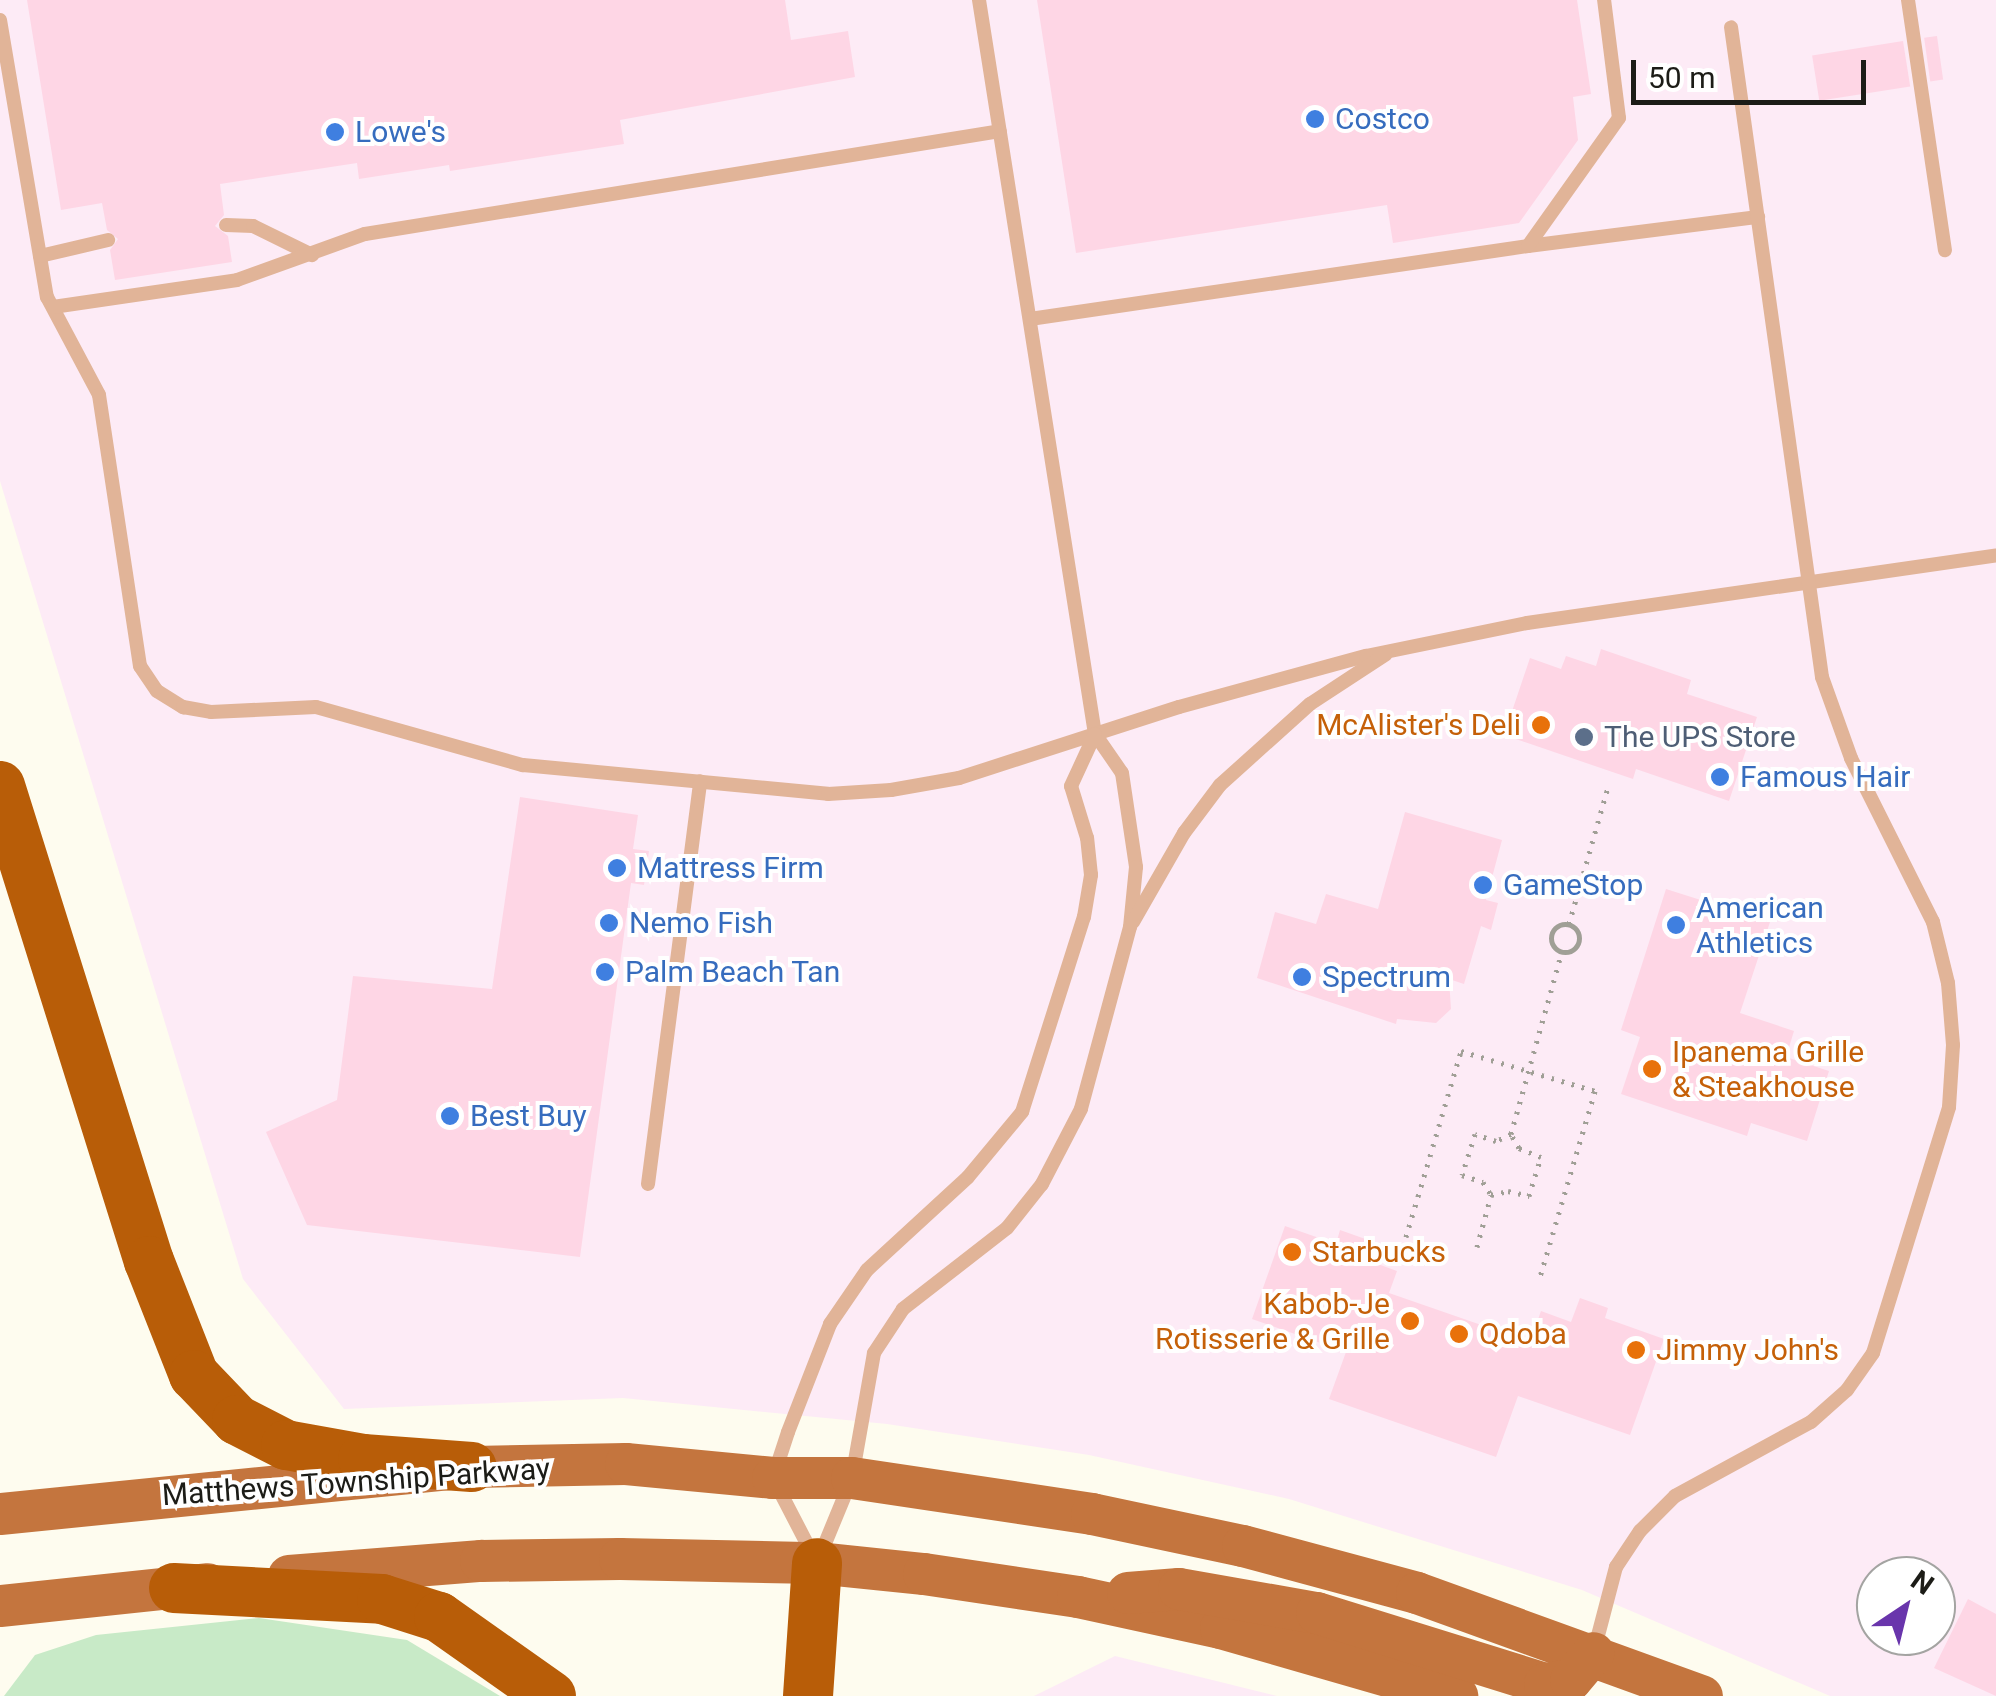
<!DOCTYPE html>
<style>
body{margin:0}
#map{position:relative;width:1996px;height:1696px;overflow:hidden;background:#fefcef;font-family:Roboto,sans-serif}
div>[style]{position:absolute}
.commercial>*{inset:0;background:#fdebf6}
.green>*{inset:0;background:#c8eac7}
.building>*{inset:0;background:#fed6e5;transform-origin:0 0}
.path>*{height:5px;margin-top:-2.5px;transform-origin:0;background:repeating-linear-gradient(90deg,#a09f96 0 2.5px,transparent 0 10.5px)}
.path>.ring{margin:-2.5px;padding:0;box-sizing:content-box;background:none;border:5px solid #a09f96;border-radius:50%}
.lane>*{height:14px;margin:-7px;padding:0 7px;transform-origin:7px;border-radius:7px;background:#e1b498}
.primary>*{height:42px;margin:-21px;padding:0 21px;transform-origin:21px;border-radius:21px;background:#c4753e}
.highway>*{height:50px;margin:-25px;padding:0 25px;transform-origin:25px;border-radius:25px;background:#b85d08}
.dots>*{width:28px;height:28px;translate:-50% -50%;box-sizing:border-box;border:5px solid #fff;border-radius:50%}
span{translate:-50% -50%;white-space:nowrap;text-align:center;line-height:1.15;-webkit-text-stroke:8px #fff;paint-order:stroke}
.shop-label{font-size:30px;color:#366cbe}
.left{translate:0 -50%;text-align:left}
.food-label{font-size:30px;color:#c56008}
.right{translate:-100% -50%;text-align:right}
.service-label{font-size:30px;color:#4e5e75}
.street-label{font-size:30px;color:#1c1c17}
.north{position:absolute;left:1856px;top:1556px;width:100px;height:100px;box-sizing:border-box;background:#fff;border:2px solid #a4a4a2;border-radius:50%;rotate:35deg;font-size:28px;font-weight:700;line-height:40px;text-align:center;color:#1c1c17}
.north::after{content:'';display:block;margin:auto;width:35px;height:45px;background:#6935ac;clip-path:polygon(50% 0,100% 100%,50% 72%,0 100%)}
.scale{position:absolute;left:1631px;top:60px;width:235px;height:45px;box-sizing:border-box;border:5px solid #1c1c17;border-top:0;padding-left:12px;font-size:30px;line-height:35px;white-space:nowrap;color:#1c1c17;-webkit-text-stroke:8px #fff;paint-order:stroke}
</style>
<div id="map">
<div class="commercial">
<div style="clip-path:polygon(evenodd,0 0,1996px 0,1996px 1696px,1830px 1696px,1582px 1590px,1289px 1499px,1089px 1455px,887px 1424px,623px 1398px,344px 1409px,243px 1279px,0 481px,0 0,1876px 1576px,1936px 1576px,1936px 1636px,1876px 1636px,1876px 1576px)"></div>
<div style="clip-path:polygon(1115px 1656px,1277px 1696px,1034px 1696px)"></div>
</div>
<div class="green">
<div style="clip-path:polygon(259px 1618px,407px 1640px,500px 1696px,4px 1696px,35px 1655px,96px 1635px)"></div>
</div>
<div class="building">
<div style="clip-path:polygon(27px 0,785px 0,791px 40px,848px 31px,855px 77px,620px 120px,624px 144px,450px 171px,449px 165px,359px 179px,357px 163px,220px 184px,224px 215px,215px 226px,228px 236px,232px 262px,115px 280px,110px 250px,118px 239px,107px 230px,102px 203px,61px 210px)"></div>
<div style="clip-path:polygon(1037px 0,1577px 0,1591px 94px,1573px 97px,1578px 140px,1519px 223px,1393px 243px,1387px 205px,1076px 253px)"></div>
<div style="left:1937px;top:36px;width:44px;height:13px;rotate:82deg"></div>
<div style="left:1903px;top:41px;width:46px;height:92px;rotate:81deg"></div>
<div style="clip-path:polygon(1601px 649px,1691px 680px,1687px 694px,1757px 717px,1729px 801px,1636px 769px,1633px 779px,1504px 735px,1530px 658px,1561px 669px,1566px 656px,1596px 666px)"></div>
<div style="clip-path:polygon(520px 797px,638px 815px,633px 849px,649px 851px,644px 885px,631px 883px,580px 1257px,307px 1225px,266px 1132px,337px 1100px,353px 976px,492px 989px)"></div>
<div style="clip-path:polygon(1405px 812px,1502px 840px,1486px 900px,1498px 903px,1491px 930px,1481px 926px,1464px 984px,1449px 979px,1451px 1009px,1436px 1023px,1397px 1019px,1396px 1024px,1257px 978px,1275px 912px,1316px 924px,1326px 894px,1378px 909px)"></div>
<div style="clip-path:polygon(1666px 889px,1770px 922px,1740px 1013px,1794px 1031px,1786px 1057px,1829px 1071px,1807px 1141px,1751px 1123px,1747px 1136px,1621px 1094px,1640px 1037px,1621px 1030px)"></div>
<div style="clip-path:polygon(1285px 1226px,1336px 1244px,1340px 1230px,1371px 1241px,1364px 1259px,1397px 1271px,1389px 1293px,1530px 1342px,1541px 1311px,1571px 1322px,1580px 1298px,1608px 1308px,1605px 1318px,1664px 1339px,1630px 1435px,1518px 1396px,1496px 1457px,1329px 1399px,1346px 1352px,1252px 1319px)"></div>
<div style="clip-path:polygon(1968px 1599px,1996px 1614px,1996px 1696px,1934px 1668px)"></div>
</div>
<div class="path">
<div style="left:1569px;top:924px;width:146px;rotate:-74.1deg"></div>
<div class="ring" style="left:1551px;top:924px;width:23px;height:23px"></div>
<div style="left:1511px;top:1134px;width:190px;rotate:-74.4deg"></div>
<div style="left:1406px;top:1237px;width:194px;rotate:-73.5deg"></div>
<div style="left:1461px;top:1051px;width:140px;rotate:16.6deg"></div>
<div style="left:1595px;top:1091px;width:197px;rotate:106.5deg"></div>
<div style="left:1477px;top:1247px;width:54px;rotate:-74.9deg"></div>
<div style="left:1491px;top:1195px;width:17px;rotate:-13deg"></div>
<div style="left:1508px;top:1191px;width:22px;rotate:13deg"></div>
<div style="left:1529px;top:1196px;width:41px;rotate:-72.9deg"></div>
<div style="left:1541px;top:1157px;width:24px;rotate:-158deg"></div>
<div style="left:1519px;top:1148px;width:16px;rotate:-120deg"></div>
<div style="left:1511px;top:1134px;width:17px;rotate:155deg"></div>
<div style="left:1496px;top:1141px;width:22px;rotate:-162deg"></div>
<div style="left:1475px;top:1134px;width:43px;rotate:107.6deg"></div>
<div style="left:1462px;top:1175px;width:22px;rotate:18deg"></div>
<div style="left:1483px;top:1182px;width:15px;rotate:58deg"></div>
</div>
<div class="lane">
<div style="left:979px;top:0;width:743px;rotate:81.02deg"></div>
<div style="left:1908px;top:0;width:253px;rotate:81.6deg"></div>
<div style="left:0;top:20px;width:281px;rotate:80.4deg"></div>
<div style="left:47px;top:297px;width:111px;rotate:62deg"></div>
<div style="left:99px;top:395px;width:274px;rotate:81.4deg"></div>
<div style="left:140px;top:666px;width:30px;rotate:56deg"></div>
<div style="left:157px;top:691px;width:31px;rotate:32deg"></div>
<div style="left:183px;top:707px;width:28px;rotate:10deg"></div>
<div style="left:211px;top:712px;width:105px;rotate:-2.7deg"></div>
<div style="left:316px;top:707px;width:215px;rotate:15.7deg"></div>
<div style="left:523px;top:765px;width:306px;rotate:5.4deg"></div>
<div style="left:828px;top:794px;width:63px;rotate:-3.6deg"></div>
<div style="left:891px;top:790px;width:69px;rotate:-10deg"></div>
<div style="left:959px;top:778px;width:231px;rotate:-17.9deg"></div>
<div style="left:1179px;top:707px;width:194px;rotate:-15.3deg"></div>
<div style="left:1366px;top:656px;width:164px;rotate:-11.6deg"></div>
<div style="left:1527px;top:623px;width:474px;rotate:-8.2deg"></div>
<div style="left:226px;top:225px;width:27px;rotate:2deg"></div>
<div style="left:253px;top:226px;width:66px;rotate:26.2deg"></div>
<div style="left:1528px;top:246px;width:232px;rotate:-7.2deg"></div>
<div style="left:40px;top:256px;width:70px;rotate:-13.2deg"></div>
<div style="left:53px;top:307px;width:186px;rotate:-8.3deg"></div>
<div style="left:237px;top:280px;width:136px;rotate:-19.8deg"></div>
<div style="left:365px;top:234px;width:643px;rotate:-9.21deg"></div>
<div style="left:1030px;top:319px;width:503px;rotate:-8.34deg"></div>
<div style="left:1528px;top:246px;width:157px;rotate:-54.6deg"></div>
<div style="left:1619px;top:118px;width:119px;rotate:-97.2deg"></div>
<div style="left:1095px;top:734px;width:47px;rotate:55.3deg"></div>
<div style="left:1122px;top:773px;width:95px;rotate:81.5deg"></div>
<div style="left:1136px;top:867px;width:60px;rotate:95.7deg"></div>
<div style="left:1130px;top:927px;width:188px;rotate:105.1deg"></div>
<div style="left:1081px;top:1109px;width:85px;rotate:117.5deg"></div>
<div style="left:1042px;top:1184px;width:56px;rotate:128.5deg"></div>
<div style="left:1007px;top:1228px;width:132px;rotate:142.1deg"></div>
<div style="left:903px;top:1309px;width:53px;rotate:123.4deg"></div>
<div style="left:874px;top:1353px;width:127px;rotate:100deg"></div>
<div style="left:852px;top:1478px;width:92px;rotate:112.4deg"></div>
<div style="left:817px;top:1563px;width:96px;rotate:-117.4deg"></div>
<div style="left:773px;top:1478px;width:48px;rotate:-71.9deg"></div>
<div style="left:788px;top:1432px;width:116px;rotate:-68.7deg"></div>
<div style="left:830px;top:1324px;width:65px;rotate:-55.6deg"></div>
<div style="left:867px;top:1270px;width:137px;rotate:-42.6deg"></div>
<div style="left:968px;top:1177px;width:85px;rotate:-50.3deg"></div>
<div style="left:1022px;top:1112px;width:205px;rotate:-72.4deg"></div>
<div style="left:1084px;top:917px;width:43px;rotate:-80.5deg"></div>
<div style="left:1091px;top:875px;width:37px;rotate:-96deg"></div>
<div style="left:1087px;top:838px;width:54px;rotate:-107.1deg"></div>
<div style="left:1071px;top:786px;width:57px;rotate:-65.2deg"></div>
<div style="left:1133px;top:922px;width:103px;rotate:-60.2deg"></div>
<div style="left:1184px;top:833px;width:60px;rotate:-53.1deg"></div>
<div style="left:1220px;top:785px;width:121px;rotate:-42deg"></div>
<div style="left:1310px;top:704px;width:90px;rotate:-33.2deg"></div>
<div style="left:648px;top:1184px;width:406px;rotate:-82.6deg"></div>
<div style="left:1595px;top:1647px;width:83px;rotate:-75.3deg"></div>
<div style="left:1616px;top:1567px;width:43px;rotate:-56.3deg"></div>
<div style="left:1640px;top:1531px;width:49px;rotate:-45deg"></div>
<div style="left:1675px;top:1496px;width:155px;rotate:-28.6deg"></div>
<div style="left:1811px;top:1422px;width:48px;rotate:-41.6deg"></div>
<div style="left:1847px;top:1390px;width:45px;rotate:-54.9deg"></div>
<div style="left:1873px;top:1353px;width:257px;rotate:-72.8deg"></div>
<div style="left:1949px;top:1107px;width:62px;rotate:-86.3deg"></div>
<div style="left:1953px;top:1045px;width:62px;rotate:-94.6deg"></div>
<div style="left:1948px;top:983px;width:63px;rotate:-103.8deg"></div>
<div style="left:1933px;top:922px;width:183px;rotate:-116.6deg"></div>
<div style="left:1851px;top:758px;width:86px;rotate:-109.7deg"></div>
<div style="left:1822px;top:677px;width:656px;rotate:-97.97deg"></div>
</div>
<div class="primary">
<div style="left:0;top:1514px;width:474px;rotate:-5.7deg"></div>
<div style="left:472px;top:1467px;width:154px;rotate:-1.1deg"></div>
<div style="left:626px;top:1464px;width:148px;rotate:5.4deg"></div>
<div style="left:773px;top:1478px;width:79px"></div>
<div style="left:852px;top:1478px;width:243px;rotate:8.5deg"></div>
<div style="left:1092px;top:1514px;width:154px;rotate:12deg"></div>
<div style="left:1243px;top:1546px;width:180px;rotate:15.1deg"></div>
<div style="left:1417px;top:1593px;width:303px;rotate:19.9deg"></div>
<div style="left:289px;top:1576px;width:193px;rotate:-4.5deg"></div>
<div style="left:481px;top:1561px;width:139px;rotate:-0.8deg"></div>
<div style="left:620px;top:1559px;width:197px;rotate:1.2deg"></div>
<div style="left:817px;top:1563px;width:108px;rotate:5.9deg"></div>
<div style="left:924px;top:1574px;width:156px;rotate:8.5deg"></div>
<div style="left:1078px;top:1597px;width:146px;rotate:12.2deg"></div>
<div style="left:1221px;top:1628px;width:246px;rotate:16.1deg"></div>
<div style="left:1128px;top:1593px;width:51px;rotate:-4.5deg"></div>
<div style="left:1179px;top:1589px;width:140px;rotate:9.9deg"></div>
<div style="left:1317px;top:1613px;width:239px;rotate:17.3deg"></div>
<div style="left:1545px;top:1684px;width:26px;rotate:-9deg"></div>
<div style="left:1571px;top:1680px;width:35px;rotate:-50deg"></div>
<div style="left:0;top:1606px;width:209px;rotate:-6deg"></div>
</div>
<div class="highway">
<div style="left:0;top:786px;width:498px;rotate:72.6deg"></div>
<div style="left:149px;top:1261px;width:123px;rotate:68.5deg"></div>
<div style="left:194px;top:1375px;width:62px;rotate:46.3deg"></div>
<div style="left:237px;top:1420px;width:55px;rotate:27deg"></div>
<div style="left:286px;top:1445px;width:78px;rotate:10.3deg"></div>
<div style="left:363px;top:1459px;width:109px;rotate:4.2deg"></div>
<div style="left:174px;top:1588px;width:208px;rotate:3deg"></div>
<div style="left:382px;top:1599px;width:60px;rotate:17.5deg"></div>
<div style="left:439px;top:1617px;width:137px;rotate:35.2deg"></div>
<div style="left:808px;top:1696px;width:133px;rotate:-86.1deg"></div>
</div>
<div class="dots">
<div style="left:1315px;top:119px;background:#3f7fe0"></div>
<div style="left:335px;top:132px;background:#3f7fe0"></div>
<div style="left:1541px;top:725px;background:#e8710a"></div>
<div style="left:1584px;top:737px;background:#5c6f8a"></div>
<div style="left:1720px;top:777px;background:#3f7fe0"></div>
<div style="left:617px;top:868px;background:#3f7fe0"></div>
<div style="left:1483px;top:885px;background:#3f7fe0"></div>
<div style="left:609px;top:923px;background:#3f7fe0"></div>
<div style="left:1676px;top:925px;background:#3f7fe0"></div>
<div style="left:605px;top:972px;background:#3f7fe0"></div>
<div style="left:1302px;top:977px;background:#3f7fe0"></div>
<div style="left:1652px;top:1069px;background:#e8710a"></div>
<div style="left:450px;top:1116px;background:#3f7fe0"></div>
<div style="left:1292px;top:1252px;background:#e8710a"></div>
<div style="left:1410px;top:1321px;background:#e8710a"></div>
<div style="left:1459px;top:1334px;background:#e8710a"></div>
<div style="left:1636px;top:1350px;background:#e8710a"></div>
</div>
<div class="shop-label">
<span class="left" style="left:1335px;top:119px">Costco</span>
<span class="left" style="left:355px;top:132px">Lowe's</span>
<span class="left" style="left:1740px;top:777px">Famous Hair</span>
<span class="left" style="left:637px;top:868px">Mattress Firm</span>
<span class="left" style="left:1503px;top:885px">GameStop</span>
<span class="left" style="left:1696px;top:925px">American<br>Athletics</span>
<span class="left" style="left:629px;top:923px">Nemo Fish</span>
<span class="left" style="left:625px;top:972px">Palm Beach Tan</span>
<span class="left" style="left:1322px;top:977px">Spectrum</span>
<span class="left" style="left:470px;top:1116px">Best Buy</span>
</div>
<div class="food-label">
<span class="right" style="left:1521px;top:725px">McAlister's Deli</span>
<span class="left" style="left:1672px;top:1069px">Ipanema Grille<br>&amp; Steakhouse</span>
<span class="left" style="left:1312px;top:1252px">Starbucks</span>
<span class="right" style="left:1390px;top:1321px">Kabob-Je<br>Rotisserie &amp; Grille</span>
<span class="left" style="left:1479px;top:1334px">Qdoba</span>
<span class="left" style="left:1656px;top:1350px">Jimmy John's</span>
</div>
<div class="service-label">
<span class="left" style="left:1604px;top:737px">The UPS Store</span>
</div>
<div class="street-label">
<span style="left:356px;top:1482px;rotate:-4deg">Matthews Township Parkway</span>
</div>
<div class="north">N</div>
<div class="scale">50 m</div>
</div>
